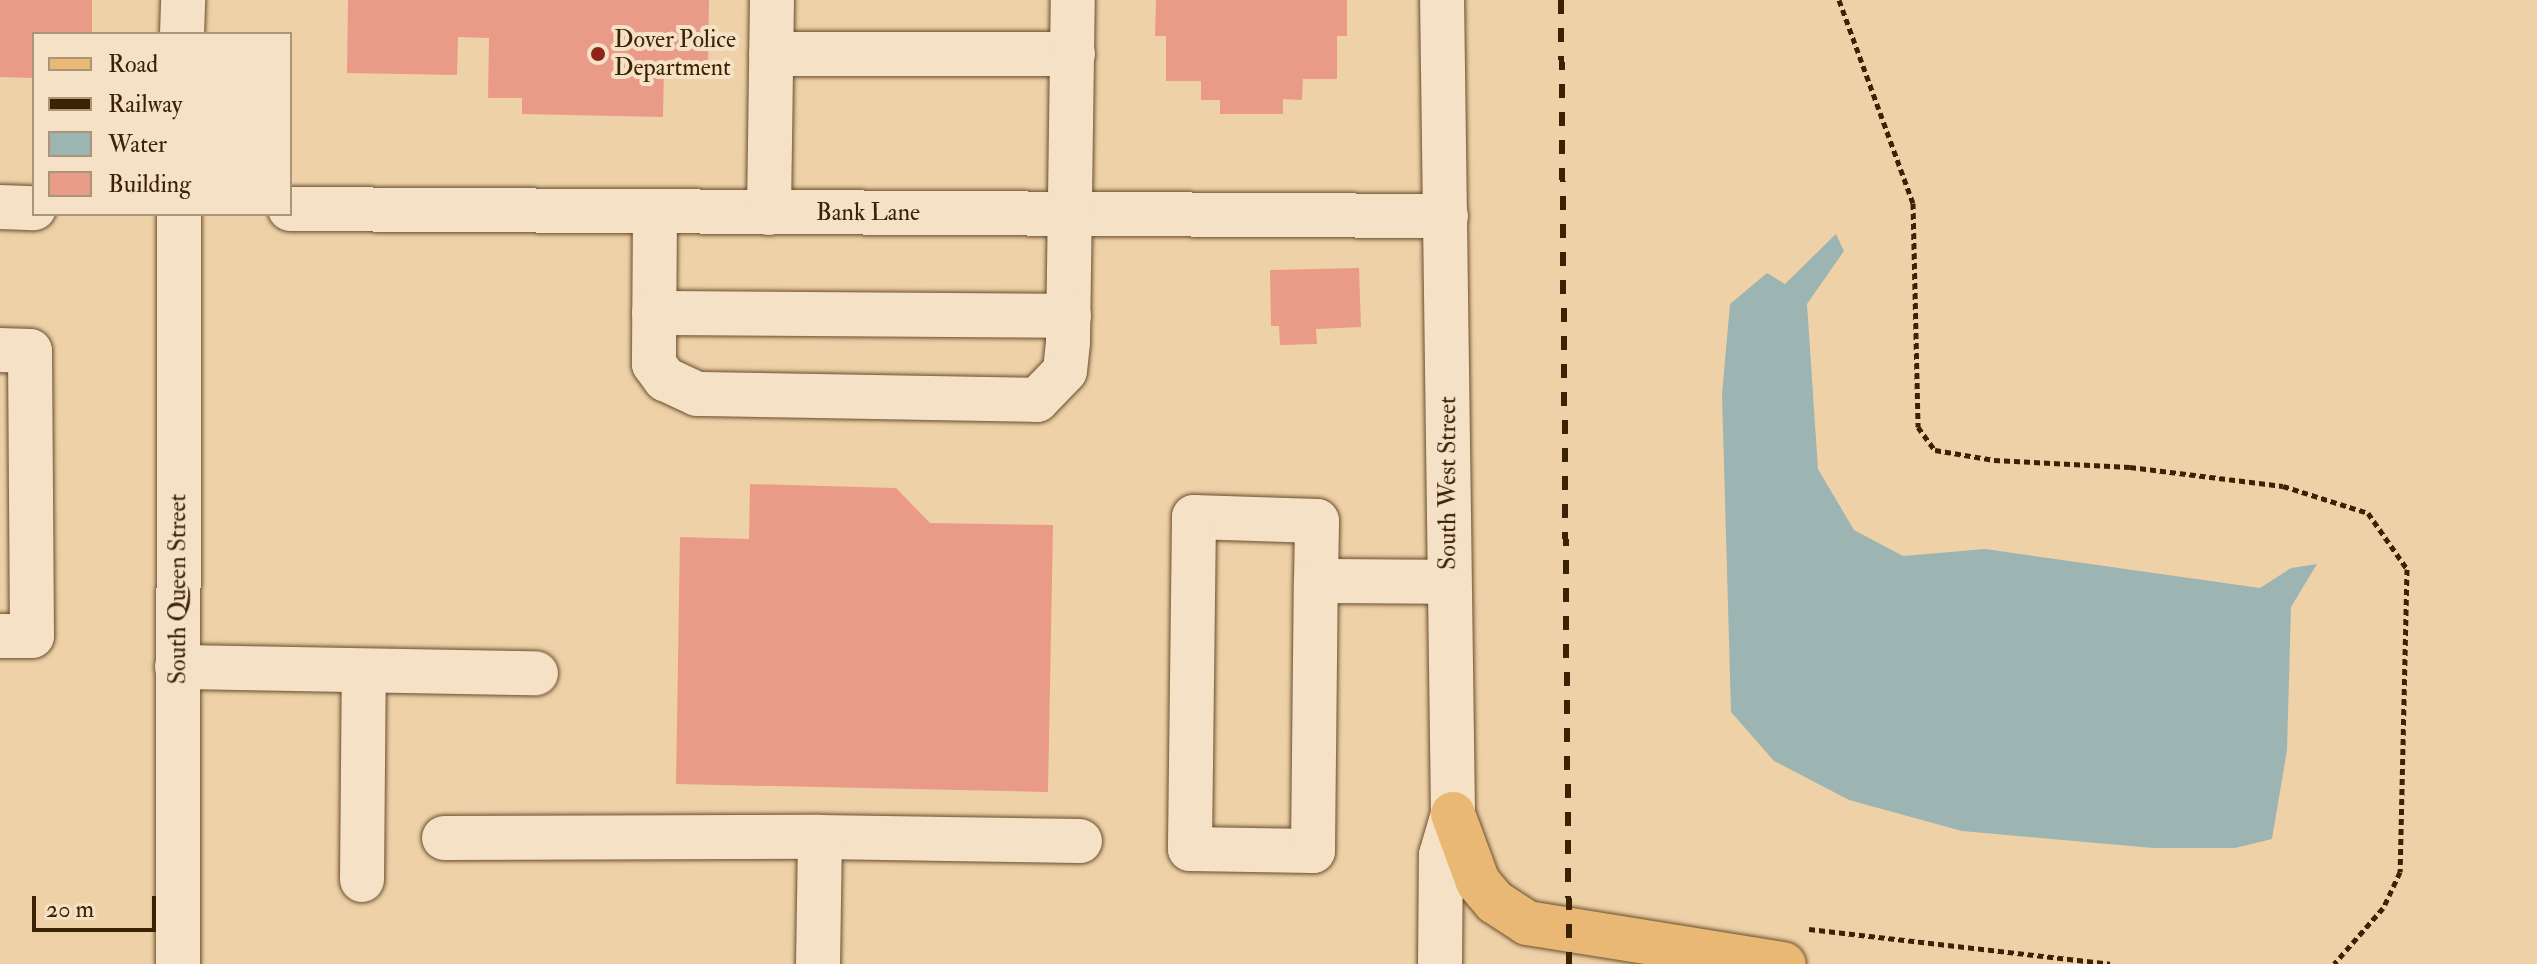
<!DOCTYPE html>
<style>
body{margin:0}
#map{position:relative;width:2537px;height:964px;overflow:hidden;background:#efd1a8;font-family:"IM FELL Double Pica",serif}
div>[style]{position:absolute}
.water>*{inset:0;background:#9db5b2}
.building>*{inset:0;background:#e99b88}
.path>*{height:5px;margin-top:-2.5px;transform-origin:0;background:repeating-linear-gradient(90deg,#3b2202 0 6px,transparent 0 10px)}
.roads{filter:drop-shadow(0 0 2px #684e2c) drop-shadow(0 0 2px #684e2c)}
.minor>*{height:44px;margin:-22px;padding:0 22px;transform-origin:22px;border-radius:22px;background:#f5e1c6}
.major>*{height:44px;margin:-22px;padding:0 22px;transform-origin:22px;border-radius:22px;background:#e8b874}
.rail>*{height:6px;margin-top:-3px;transform-origin:0;background:repeating-linear-gradient(90deg,#3b2202 0 14px,transparent 0 28px)}
.dots>*{width:22px;height:22px;translate:-50% -50%;box-sizing:border-box;border:4px solid #f5e1c6;border-radius:50%}
span{translate:-50% -50%;white-space:nowrap;text-align:center;line-height:1.15;-webkit-text-stroke:8px #f5e1c6;paint-order:stroke}
.poi-label{font-size:24px;color:#3b2202}
.left{translate:0 -50%;text-align:left}
.street-label{font-size:24px;color:#3b2202}
.legend{position:absolute;left:32px;top:32px;width:260px;height:184px;box-sizing:border-box;background:#f5e1c6;border:2px solid #ab9578;margin:0;padding:10px 14px;list-style:none;font-size:24px;color:#3b2202}
.legend li{display:flex;align-items:center;gap:16px;height:40px}
.legend b{width:40px;border:2px solid #ab9578}
.scale{position:absolute;left:32px;top:896px;width:124px;height:36px;box-sizing:border-box;border:4px solid #3b2202;border-top:0;padding-left:10px;font-size:24px;line-height:28px;white-space:nowrap;color:#3b2202;-webkit-text-stroke:6px #f5e1c6;paint-order:stroke}
</style>
<div id="map">
<div class="water">
<div style="clip-path:polygon(1836px 234px,1844px 251px,1807px 304px,1818px 469px,1854px 530px,1903px 556px,1985px 549px,2260px 588px,2291px 568px,2317px 564px,2291px 607px,2287px 750px,2272px 839px,2235px 848px,2153px 848px,1962px 831px,1849px 800px,1774px 761px,1731px 712px,1722px 394px,1730px 304px,1767px 273px,1785px 284px)"></div>
</div>
<div class="building">
<div style="clip-path:polygon(0 0,92px 0,92px 34px,34px 34px,34px 78px,0 77px)"></div>
<div style="clip-path:polygon(348px 0,709px 0,708px 71px,664px 70px,663px 117px,522px 114px,522px 98px,488px 98px,489px 38px,458px 37px,457px 75px,347px 73px)"></div>
<div style="clip-path:polygon(1156px 0,1347px 0,1347px 36px,1337px 36px,1337px 79px,1303px 79px,1302px 100px,1283px 99px,1283px 114px,1220px 114px,1220px 100px,1201px 100px,1201px 81px,1166px 81px,1166px 36px,1155px 36px)"></div>
<div style="clip-path:polygon(1359px 268px,1361px 327px,1316px 329px,1317px 344px,1280px 345px,1279px 326px,1271px 326px,1270px 270px)"></div>
<div style="clip-path:polygon(750px 484px,896px 488px,930px 523px,1053px 525px,1048px 792px,676px 784px,680px 537px,749px 539px)"></div>
</div>
<div class="path">
<div style="left:1839px;top:0;width:216px;rotate:70deg"></div>
<div style="left:1913px;top:203px;width:224px;rotate:88.7deg"></div>
<div style="left:1918px;top:427px;width:29px;rotate:54deg"></div>
<div style="left:1935px;top:450px;width:60px;rotate:9.6deg"></div>
<div style="left:1994px;top:460px;width:136px;rotate:2.9deg"></div>
<div style="left:2130px;top:467px;width:154px;rotate:7.1deg"></div>
<div style="left:2283px;top:486px;width:89px;rotate:17.6deg"></div>
<div style="left:2368px;top:513px;width:68px;rotate:55.1deg"></div>
<div style="left:2407px;top:569px;width:303px;rotate:91.3deg"></div>
<div style="left:2400px;top:872px;width:40px;rotate:115deg"></div>
<div style="left:2383px;top:908px;width:74px;rotate:131.2deg"></div>
<div style="left:1809px;top:929px;width:303px;rotate:6.6deg"></div>
</div>
<div class="roads">
<div class="minor">
<div style="left:182px;top:34px;width:34px;rotate:-88deg"></div>
<div style="left:771px;top:54px;width:302px"></div>
<div style="left:0;top:207px;width:34px;rotate:2deg"></div>
<div style="left:290px;top:209px;width:1156px;rotate:0.35deg"></div>
<div style="left:655px;top:211px;width:153px;rotate:90.4deg"></div>
<div style="left:654px;top:364px;width:19px;rotate:54deg"></div>
<div style="left:665px;top:379px;width:35px;rotate:25deg"></div>
<div style="left:697px;top:394px;width:340px;rotate:1deg"></div>
<div style="left:1037px;top:400px;width:40px;rotate:-46deg"></div>
<div style="left:1065px;top:371px;width:30px;rotate:-84deg"></div>
<div style="left:1068px;top:341px;width:341px;rotate:-89.2deg"></div>
<div style="left:769px;top:213px;width:213px;rotate:-89.2deg"></div>
<div style="left:654px;top:313px;width:415px;rotate:0.4deg"></div>
<div style="left:0;top:350px;width:30px;rotate:2deg"></div>
<div style="left:30px;top:351px;width:285px;rotate:89.6deg"></div>
<div style="left:32px;top:636px;width:32px;rotate:180deg"></div>
<div style="left:1316px;top:581px;width:60px;rotate:-89deg"></div>
<div style="left:1317px;top:521px;width:123px;rotate:-178.1deg"></div>
<div style="left:1194px;top:517px;width:332px;rotate:90.7deg"></div>
<div style="left:1190px;top:849px;width:123px;rotate:0.9deg"></div>
<div style="left:1313px;top:851px;width:270px;rotate:-89.4deg"></div>
<div style="left:1316px;top:581px;width:133px;rotate:0.4deg"></div>
<div style="left:177px;top:667px;width:359px;rotate:1deg"></div>
<div style="left:820px;top:837px;width:260px;rotate:0.9deg"></div>
<div style="left:444px;top:838px;width:376px;rotate:-0.2deg"></div>
<div style="left:820px;top:837px;width:127px;rotate:90.9deg"></div>
<div style="left:362px;top:880px;width:209px;rotate:-89.5deg"></div>
<div style="left:178px;top:964px;width:750px;rotate:-89.92deg"></div>
<div style="left:1440px;top:964px;width:109px;rotate:-89.5deg"></div>
<div style="left:1441px;top:855px;width:43px;rotate:-73.7deg"></div>
<div style="left:1453px;top:814px;width:814px;rotate:-90.77deg"></div>
</div>
<div class="major">
<div style="left:1453px;top:814px;width:72px;rotate:69.8deg"></div>
<div style="left:1478px;top:882px;width:26px;rotate:50deg"></div>
<div style="left:1495px;top:902px;width:38px;rotate:33deg"></div>
<div style="left:1527px;top:923px;width:260px;rotate:9.1deg"></div>
</div>
</div>
<div class="rail">
<div style="left:1561px;top:0;width:964px;rotate:89.52deg"></div>
</div>
<div class="dots">
<div style="left:598px;top:54px;background:#8f2418"></div>
</div>
<div class="poi-label">
<span class="left" style="left:614px;top:54px">Dover Police<br>Department</span>
</div>
<div class="street-label">
<span style="left:868px;top:213px">Bank Lane</span>
<span style="left:1448px;top:483px;rotate:-90deg">South West Street</span>
<span style="left:178px;top:589px;rotate:-90deg">South Queen Street</span>
</div>
<ul class="legend">
<li><b style="height:10px;background:#e8b874"></b>Road</li>
<li><b style="height:10px;background:#3b2202"></b>Railway</li>
<li><b style="height:22px;background:#9db5b2"></b>Water</li>
<li><b style="height:22px;background:#e99b88"></b>Building</li>
</ul>
<div class="scale">20 m</div>
</div>
